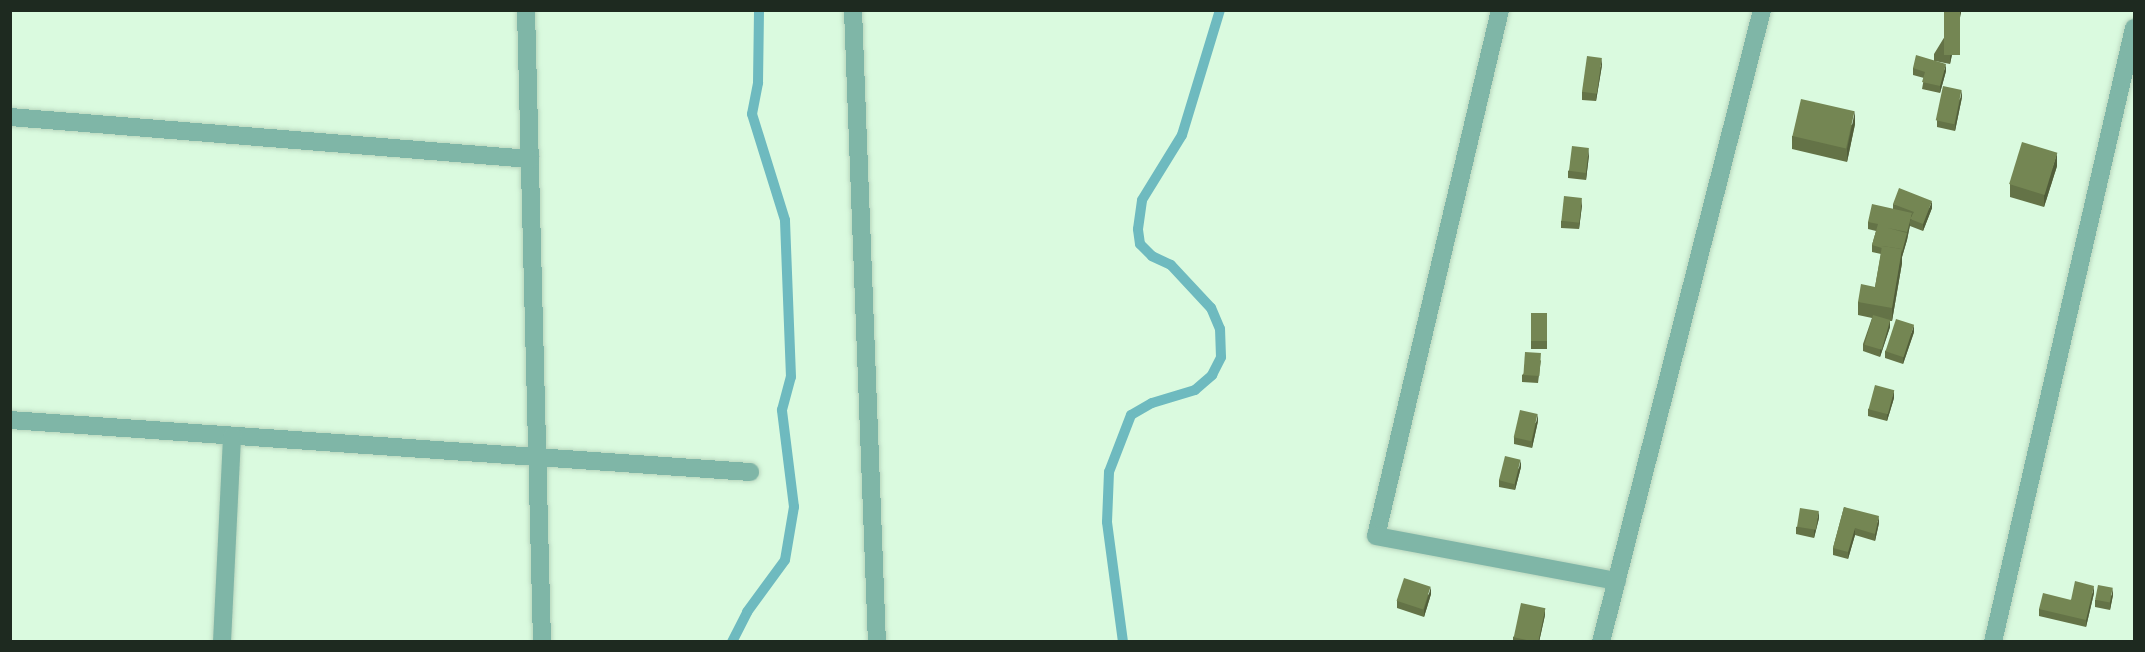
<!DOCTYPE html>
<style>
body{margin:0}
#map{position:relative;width:2145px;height:652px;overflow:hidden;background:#dafadf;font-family:"Alegreya Sans",sans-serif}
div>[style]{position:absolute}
.stream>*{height:10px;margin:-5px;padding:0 5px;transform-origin:5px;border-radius:5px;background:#6ebabf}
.roads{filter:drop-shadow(0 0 2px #b8d5bd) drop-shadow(0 0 2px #b8d5bd)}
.minor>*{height:18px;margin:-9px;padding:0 9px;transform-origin:9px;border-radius:9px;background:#7fb6a7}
.wall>*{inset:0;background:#647347;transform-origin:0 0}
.shaded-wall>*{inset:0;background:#515e3a}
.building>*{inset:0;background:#748653;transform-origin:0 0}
span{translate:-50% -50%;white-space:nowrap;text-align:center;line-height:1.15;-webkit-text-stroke:4.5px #f9fffa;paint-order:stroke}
.frame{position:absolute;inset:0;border:12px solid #1e2a20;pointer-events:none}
</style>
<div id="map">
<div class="stream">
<div style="left:732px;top:642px;width:34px;rotate:-63deg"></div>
<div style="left:747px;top:612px;width:64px;rotate:-53.8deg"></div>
<div style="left:785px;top:560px;width:54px;rotate:-80.4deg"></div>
<div style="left:794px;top:507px;width:98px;rotate:-97.1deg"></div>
<div style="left:782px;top:410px;width:34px;rotate:-75deg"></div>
<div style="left:791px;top:377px;width:157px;rotate:-92.2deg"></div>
<div style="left:785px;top:220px;width:111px;rotate:-107.3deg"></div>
<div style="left:752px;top:114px;width:32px;rotate:-79deg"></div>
<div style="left:758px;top:83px;width:73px;rotate:-89.2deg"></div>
<div style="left:1123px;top:642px;width:121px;rotate:-97.6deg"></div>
<div style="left:1107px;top:522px;width:50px;rotate:-87.7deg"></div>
<div style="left:1109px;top:472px;width:61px;rotate:-68.9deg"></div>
<div style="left:1131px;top:415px;width:24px;rotate:-30deg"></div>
<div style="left:1152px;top:403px;width:45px;rotate:-16.8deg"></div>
<div style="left:1195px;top:390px;width:23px;rotate:-41deg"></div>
<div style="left:1212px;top:375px;width:20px;rotate:-63deg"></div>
<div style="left:1221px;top:357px;width:28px;rotate:-92deg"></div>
<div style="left:1220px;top:329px;width:23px;rotate:-113deg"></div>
<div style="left:1211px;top:308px;width:59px;rotate:-132.9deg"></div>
<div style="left:1171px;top:265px;width:21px;rotate:-155deg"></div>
<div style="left:1152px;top:256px;width:17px;rotate:-135deg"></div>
<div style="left:1140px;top:244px;width:15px;rotate:-98deg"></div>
<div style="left:1138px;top:229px;width:29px;rotate:-82deg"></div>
<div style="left:1142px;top:200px;width:76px;rotate:-58.4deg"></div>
<div style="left:1182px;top:135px;width:131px;rotate:-73.1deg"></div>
</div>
<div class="roads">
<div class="minor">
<div style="left:526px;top:10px;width:632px;rotate:88.55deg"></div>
<div style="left:853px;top:10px;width:632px;rotate:87.83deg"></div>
<div style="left:1500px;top:10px;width:540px;rotate:103.26deg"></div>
<div style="left:1376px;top:536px;width:245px;rotate:10.6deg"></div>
<div style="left:10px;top:117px;width:522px;rotate:4.62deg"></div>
<div style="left:10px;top:420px;width:742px;rotate:4.02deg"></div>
<div style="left:222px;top:642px;width:206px;rotate:-87.2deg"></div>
<div style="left:1601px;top:642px;width:652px;rotate:-75.71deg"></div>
<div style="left:1993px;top:642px;width:630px;rotate:-77.07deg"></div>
</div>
</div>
<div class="wall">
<div style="clip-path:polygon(1961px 10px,1950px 64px,1935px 61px,1946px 71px,1940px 93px,1922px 89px,1924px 78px,1913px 75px,1913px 68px,1934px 61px,1934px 54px)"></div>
<div style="clip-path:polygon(1602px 65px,1596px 101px,1582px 100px,1582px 92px)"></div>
<div style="clip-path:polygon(1962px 97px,1955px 131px,1937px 127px,1937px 120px)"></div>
<div style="clip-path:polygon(1855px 124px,1847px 162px,1792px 149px,1792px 136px)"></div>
<div style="clip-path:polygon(1589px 155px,1586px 180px,1568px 178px,1568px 171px)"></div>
<div style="clip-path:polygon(2057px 166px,2044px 207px,2010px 197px,2010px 184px)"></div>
<div style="clip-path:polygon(1893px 204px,1932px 208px,1923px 231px,1910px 226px,1910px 225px,1907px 240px,1902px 257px,1902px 263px,1892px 321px,1890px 321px,1890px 327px,1880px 357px,1863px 351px,1863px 344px,1872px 318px,1858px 315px,1858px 302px,1875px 287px,1881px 254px,1872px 252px,1872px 245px,1876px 231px,1868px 229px,1868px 222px,1893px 209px)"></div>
<div style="clip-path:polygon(1582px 205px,1579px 229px,1561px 228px,1561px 221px)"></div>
<div style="left:1531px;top:313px;width:16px;height:36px"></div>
<div style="clip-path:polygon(1914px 332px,1903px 364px,1885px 358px,1885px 351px)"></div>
<div style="clip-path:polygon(1541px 360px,1538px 383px,1522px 382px,1522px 375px)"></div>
<div style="clip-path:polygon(1894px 398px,1887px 421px,1868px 416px,1868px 409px)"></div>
<div style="clip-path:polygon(1538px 421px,1532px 448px,1514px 444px,1514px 437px)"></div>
<div style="clip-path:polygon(1521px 467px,1515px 490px,1499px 487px,1499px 480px)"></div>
<div style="clip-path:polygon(1844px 507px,1879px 523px,1875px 541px,1855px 535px,1848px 559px,1833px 555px,1833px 548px)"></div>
<div style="clip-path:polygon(1819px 518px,1814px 538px,1796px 534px,1796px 527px)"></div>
<div style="clip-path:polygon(2094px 593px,2086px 627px,2039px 616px,2039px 609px)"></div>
<div style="clip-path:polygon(1431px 594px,1424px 617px,1397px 608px,1397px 601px)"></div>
<div style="clip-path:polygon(2113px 595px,2110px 610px,2095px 607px,2095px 600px)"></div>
<div style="clip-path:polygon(1545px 615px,1539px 642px,1513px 642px,1513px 637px)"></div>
</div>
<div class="shaded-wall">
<div style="clip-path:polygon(1960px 10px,1961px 10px,1961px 13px,1950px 64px,1950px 57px)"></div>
<div style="clip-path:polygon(1602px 58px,1602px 65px,1596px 101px,1596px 94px)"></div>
<div style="clip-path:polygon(1946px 64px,1946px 71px,1940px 93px,1940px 86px)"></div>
<div style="clip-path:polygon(1962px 90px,1962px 97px,1955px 131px,1955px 124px)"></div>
<div style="clip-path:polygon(1855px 111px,1855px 124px,1847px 162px,1847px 149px)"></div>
<div style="clip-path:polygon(1589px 148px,1589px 155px,1586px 180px,1586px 173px)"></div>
<div style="clip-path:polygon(2057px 153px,2057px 166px,2044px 207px,2044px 194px)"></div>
<div style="clip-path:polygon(1582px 198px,1582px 205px,1579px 229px,1579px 222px)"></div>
<div style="clip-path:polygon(1932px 201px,1932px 208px,1923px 231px,1923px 224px)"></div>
<div style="clip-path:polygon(1912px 213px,1912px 220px,1910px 219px,1910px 225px,1907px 240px,1902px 257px,1902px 263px,1892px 321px,1892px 308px,1901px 253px,1907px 234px)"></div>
<div style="clip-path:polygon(1890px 320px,1890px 327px,1880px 357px,1880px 350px)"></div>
<div style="clip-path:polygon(1914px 325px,1914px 332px,1903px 364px,1903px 357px)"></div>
<div style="clip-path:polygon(1894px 390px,1894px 398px,1887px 421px,1887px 414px)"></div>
<div style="clip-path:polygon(1538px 414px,1538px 421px,1532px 448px,1532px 441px)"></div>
<div style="clip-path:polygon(1521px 460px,1521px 467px,1515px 490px,1515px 483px)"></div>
<div style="clip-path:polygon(1819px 511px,1819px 518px,1814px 538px,1814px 531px)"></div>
<div style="clip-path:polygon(1879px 516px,1879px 523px,1875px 541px,1875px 534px)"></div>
<div style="clip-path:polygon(1855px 528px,1855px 535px,1848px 559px,1848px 552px)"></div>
<div style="clip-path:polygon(2094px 586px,2094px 593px,2086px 627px,2086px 620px)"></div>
<div style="clip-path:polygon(1431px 587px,1431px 594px,1424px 617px,1424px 610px)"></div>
<div style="clip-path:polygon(2113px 588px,2113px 595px,2110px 610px,2110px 603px)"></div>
<div style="clip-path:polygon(1545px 608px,1545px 615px,1539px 642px,1537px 642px)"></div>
</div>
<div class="building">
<div style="left:1944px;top:10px;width:16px;height:45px"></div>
<div style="clip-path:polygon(1916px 55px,1946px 64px,1940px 86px,1922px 82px,1925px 72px,1913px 68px)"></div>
<div style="left:1587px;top:56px;width:15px;height:36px;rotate:8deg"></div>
<div style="left:1943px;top:86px;width:19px;height:35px;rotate:12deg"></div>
<div style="left:1801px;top:99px;width:55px;height:38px;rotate:13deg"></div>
<div style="left:2022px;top:142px;width:37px;height:44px;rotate:17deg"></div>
<div style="left:1572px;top:146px;width:17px;height:25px;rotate:7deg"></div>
<div style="clip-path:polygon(1899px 188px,1932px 201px,1923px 224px,1910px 219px,1914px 212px,1893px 204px)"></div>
<div style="left:1564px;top:196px;width:18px;height:25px;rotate:6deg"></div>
<div style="clip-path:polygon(1872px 204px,1912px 213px,1907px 232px,1888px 228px,1907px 233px,1902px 252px,1902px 249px,1882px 246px,1882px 248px,1872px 245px,1878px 224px,1868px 222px)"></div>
<div style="clip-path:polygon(1882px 246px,1902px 249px,1892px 308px,1858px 302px,1861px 284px,1875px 287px)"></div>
<div style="left:1531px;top:313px;width:16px;height:28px"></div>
<div style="left:1873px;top:315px;width:18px;height:31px;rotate:16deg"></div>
<div style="left:1896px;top:319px;width:19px;height:34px;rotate:18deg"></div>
<div style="left:1525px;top:352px;width:16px;height:23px;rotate:4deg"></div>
<div style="left:1875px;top:385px;width:20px;height:25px;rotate:15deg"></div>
<div style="left:1520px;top:410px;width:18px;height:28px;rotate:13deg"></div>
<div style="left:1505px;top:456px;width:16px;height:25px;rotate:14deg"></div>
<div style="clip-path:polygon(1844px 507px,1879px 516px,1875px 534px,1855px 528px,1848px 552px,1833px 548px)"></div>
<div style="left:1800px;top:508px;width:19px;height:19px;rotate:9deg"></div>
<div style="left:1404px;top:578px;width:28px;height:24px;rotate:18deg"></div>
<div style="clip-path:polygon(2075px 581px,2094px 586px,2086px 620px,2039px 609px,2043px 593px,2071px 600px)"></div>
<div style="left:2098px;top:585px;width:15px;height:15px;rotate:11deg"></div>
<div style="left:1521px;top:603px;width:25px;height:35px;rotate:12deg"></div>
</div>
<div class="frame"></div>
</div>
